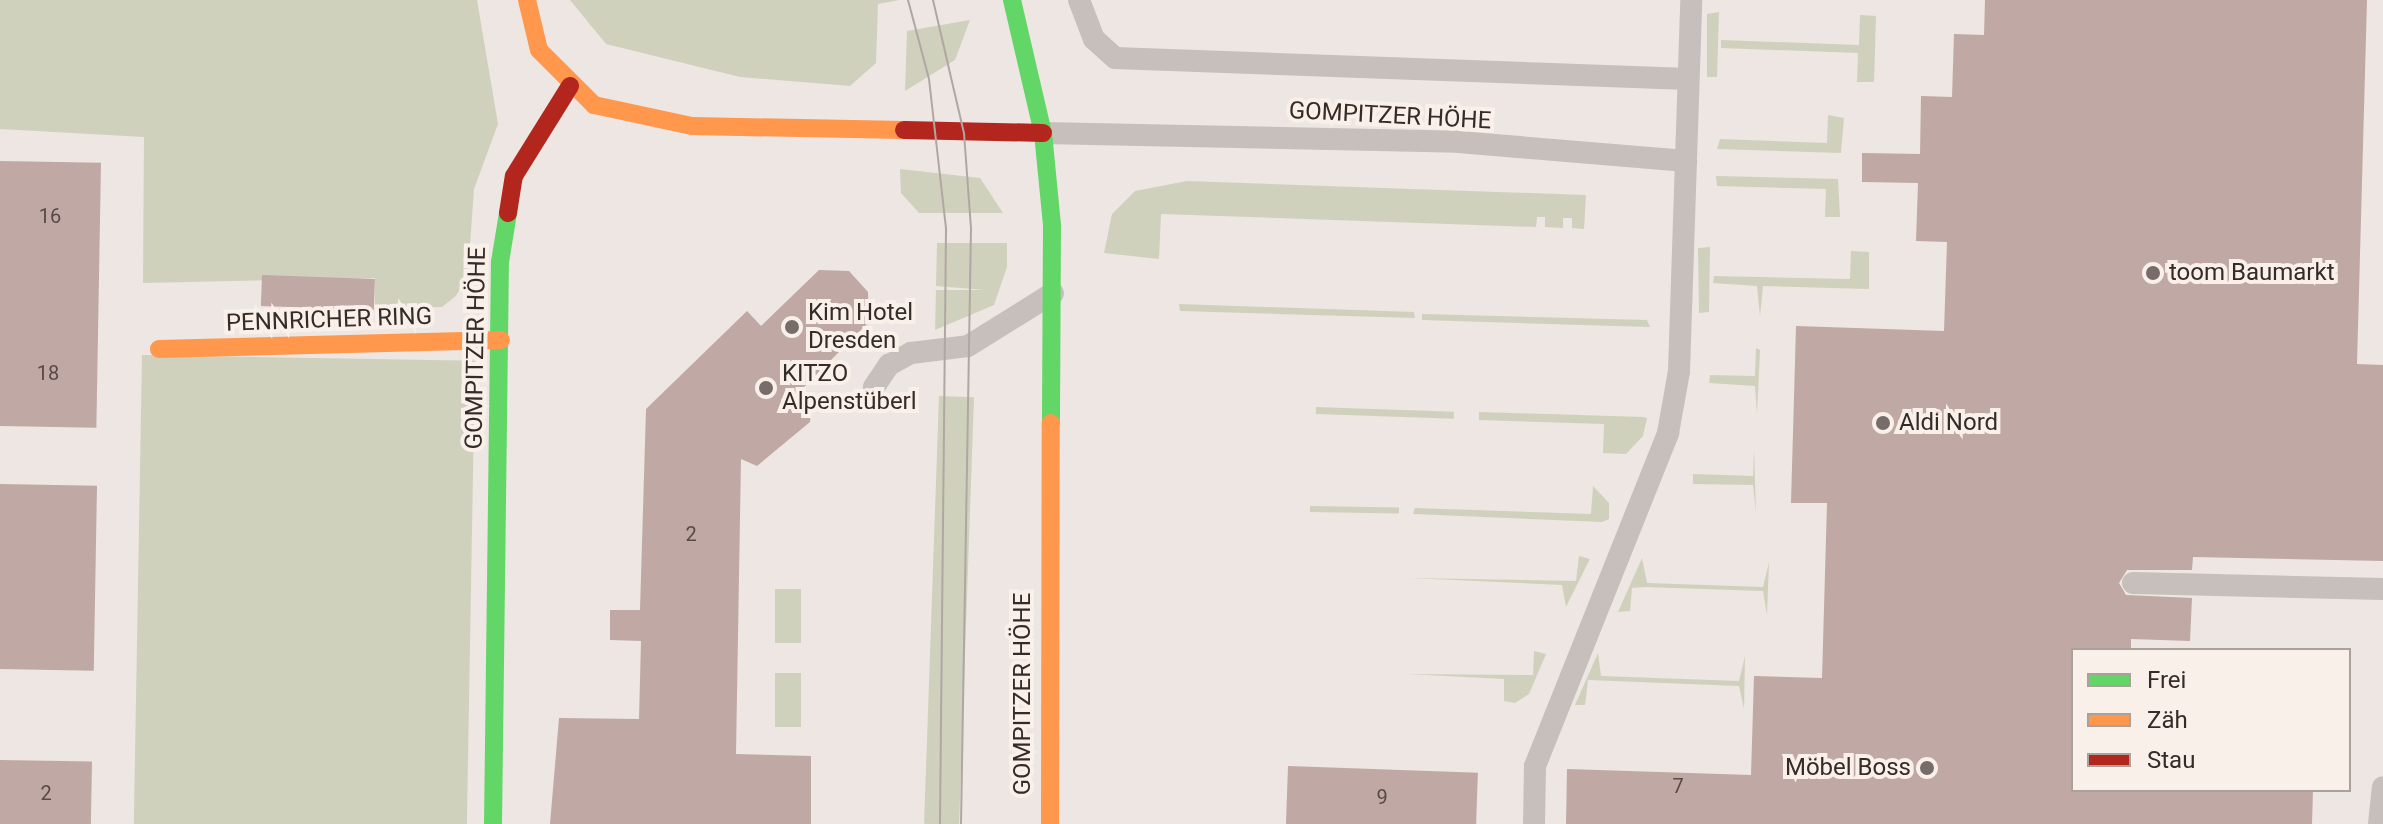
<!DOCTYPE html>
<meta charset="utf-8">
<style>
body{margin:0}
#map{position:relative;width:2383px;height:824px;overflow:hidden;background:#ede6e2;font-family:Roboto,sans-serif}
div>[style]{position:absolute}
.green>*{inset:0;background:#d0d1bc;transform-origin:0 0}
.building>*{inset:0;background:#c0a8a4;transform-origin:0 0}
.lane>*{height:22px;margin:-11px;padding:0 11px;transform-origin:11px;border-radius:11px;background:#c6bfbb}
.fast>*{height:18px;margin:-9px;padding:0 9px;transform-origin:9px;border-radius:9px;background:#63d668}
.slow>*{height:18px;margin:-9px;padding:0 9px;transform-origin:9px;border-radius:9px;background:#ff974d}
.jam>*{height:18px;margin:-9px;padding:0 9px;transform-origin:9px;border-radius:9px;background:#b3261e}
.tram>*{height:2px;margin:-1px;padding:0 1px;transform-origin:1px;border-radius:1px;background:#aea7a4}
.dots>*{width:22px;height:22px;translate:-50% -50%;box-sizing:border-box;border:4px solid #f9f0e9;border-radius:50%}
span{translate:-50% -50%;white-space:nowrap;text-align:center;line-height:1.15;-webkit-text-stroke:8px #f9f0e9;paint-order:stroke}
.number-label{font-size:20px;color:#594a47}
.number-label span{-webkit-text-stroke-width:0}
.street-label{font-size:24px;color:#372b28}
.poi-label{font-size:24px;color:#372b28}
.left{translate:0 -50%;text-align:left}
.right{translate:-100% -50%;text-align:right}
.legend{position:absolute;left:2071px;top:648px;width:280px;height:144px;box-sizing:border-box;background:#f9f0e9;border:2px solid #aba19c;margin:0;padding:10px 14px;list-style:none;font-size:24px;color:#372b28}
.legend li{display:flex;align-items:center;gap:16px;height:40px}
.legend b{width:40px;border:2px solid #aba19c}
</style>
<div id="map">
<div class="green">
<div style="clip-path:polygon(0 0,477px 0,498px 124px,474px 189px,468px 273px,456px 296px,442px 307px,375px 308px,375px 278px,143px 283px,144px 137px,0 129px)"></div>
<div style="clip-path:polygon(570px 0,900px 0,878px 4px,876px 63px,850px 86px,740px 77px,606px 44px)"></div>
<div style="clip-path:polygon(1719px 12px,1717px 77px,1707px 77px,1707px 14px)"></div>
<div style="clip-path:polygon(1860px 15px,1876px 16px,1874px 82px,1857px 82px,1858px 53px,1721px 48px,1721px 40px,1859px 45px)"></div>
<div style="clip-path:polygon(970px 20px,955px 60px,905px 91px,907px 31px)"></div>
<div style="clip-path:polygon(1828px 115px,1844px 118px,1841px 153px,1717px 149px,1720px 139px,1827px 143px)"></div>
<div style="clip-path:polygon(900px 169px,980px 178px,1003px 213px,919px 213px,901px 193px)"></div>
<div style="clip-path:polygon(1716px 176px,1838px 179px,1840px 217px,1825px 217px,1826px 189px,1717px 186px)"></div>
<div style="clip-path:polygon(1187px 181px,1586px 195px,1584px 229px,1572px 228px,1572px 218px,1563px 218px,1563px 228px,1545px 227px,1545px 217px,1537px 217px,1536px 227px,1161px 214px,1159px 259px,1104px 253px,1112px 214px,1135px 191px)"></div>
<div style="clip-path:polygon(937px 243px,1007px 243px,1007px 267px,994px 305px,935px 330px,936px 290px,985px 290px,936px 286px)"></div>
<div style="clip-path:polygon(1710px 247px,1709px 312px,1699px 313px,1698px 248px)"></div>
<div style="clip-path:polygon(1851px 251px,1869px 252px,1869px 289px,1763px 286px,1760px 316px,1757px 286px,1713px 283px,1714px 276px,1850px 279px)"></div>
<div style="clip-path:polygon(1179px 304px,1414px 312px,1415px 318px,1180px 311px)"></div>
<div style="clip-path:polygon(1422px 314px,1647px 320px,1650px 327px,1422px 320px)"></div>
<div style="clip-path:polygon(1756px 348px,1760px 350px,1757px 414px,1755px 386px,1709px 383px,1710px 375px,1755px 376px)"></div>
<div style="left:142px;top:355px;width:333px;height:469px;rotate:1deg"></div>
<div style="left:939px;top:396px;width:35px;height:428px;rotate:2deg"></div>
<div style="left:1316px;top:407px;width:138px;height:7px;rotate:2deg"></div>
<div style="clip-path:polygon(1479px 412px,1643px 417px,1647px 418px,1643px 436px,1626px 454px,1603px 453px,1604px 424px,1479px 420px)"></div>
<div style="clip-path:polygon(1754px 449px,1756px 513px,1753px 485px,1693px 484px,1693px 474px,1753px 476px)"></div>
<div style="clip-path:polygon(1593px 486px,1609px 503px,1609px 519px,1602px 522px,1413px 514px,1415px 508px,1591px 514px)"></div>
<div style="left:1310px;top:506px;width:89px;height:6px;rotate:1deg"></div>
<div style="clip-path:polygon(1579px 556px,1590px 559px,1566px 607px,1562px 585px,1410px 578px,1576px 581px)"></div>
<div style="clip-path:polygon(1642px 558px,1647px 583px,1763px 587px,1769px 562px,1767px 615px,1763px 591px,1645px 587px,1632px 588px,1630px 611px,1618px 612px)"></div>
<div style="left:775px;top:589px;width:26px;height:54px"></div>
<div style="clip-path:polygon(1534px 651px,1546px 654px,1529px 694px,1515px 703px,1504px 701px,1504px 679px,1407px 674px,1533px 675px)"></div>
<div style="clip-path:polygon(1598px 653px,1601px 676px,1739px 681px,1745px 656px,1744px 709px,1739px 686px,1588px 680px,1585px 705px,1575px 705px)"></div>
<div style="left:775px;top:673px;width:26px;height:54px"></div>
</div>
<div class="building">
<div style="clip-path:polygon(1985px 0,2367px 0,2357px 364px,2383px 365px,2383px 561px,2193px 557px,2192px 570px,2127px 570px,2119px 583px,2126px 595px,2192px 598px,2190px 641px,2131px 639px,2131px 650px,2073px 650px,2073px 790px,2313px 790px,2312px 824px,1566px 824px,1567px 769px,1751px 775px,1754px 676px,1822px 678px,1827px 503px,1791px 503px,1796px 326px,1944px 331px,1947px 242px,1916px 241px,1918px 183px,1862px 182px,1862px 153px,1920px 154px,1921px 96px,1952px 97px,1954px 34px,1984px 35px)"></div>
<div style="left:0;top:161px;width:101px;height:265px;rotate:1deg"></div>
<div style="clip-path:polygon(819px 270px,849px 271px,868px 292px,869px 322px,797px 394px,811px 406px,810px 422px,757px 466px,741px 459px,736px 754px,811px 756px,811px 824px,550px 824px,559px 718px,639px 719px,641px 641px,610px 640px,610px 610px,640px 610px,646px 409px,747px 311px,761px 326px)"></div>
<div style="left:262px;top:275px;width:113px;height:31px;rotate:2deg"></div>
<div style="left:0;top:484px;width:97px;height:185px;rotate:1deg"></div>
<div style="left:0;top:760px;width:92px;height:64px;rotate:1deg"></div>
<div style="left:1288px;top:766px;width:190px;height:58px;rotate:2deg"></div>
</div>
<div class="lane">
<div style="left:1079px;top:0;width:42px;rotate:69deg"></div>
<div style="left:1094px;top:39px;width:28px;rotate:42deg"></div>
<div style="left:1115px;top:58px;width:573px;rotate:2.1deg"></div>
<div style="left:1043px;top:133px;width:416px;rotate:1.2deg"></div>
<div style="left:1459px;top:142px;width:228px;rotate:4.8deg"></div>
<div style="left:874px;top:387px;width:27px;rotate:-56deg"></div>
<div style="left:889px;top:365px;width:25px;rotate:-29deg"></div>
<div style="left:911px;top:353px;width:57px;rotate:-7deg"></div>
<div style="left:968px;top:346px;width:100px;rotate:-31.9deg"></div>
<div style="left:2133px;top:583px;width:250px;rotate:1.4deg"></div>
<div style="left:1534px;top:824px;width:58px;rotate:-89deg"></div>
<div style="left:1535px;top:766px;width:359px;rotate:-68.2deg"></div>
<div style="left:1668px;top:433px;width:63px;rotate:-79.9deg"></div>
<div style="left:1679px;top:371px;width:371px;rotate:-88.1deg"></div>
<div style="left:2379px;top:824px;width:37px;rotate:-84deg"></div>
</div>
<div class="fast">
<div style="left:1012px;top:0;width:137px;rotate:76.9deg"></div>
<div style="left:1043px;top:133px;width:92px;rotate:84.4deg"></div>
<div style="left:1052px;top:225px;width:198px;rotate:90.3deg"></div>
<div style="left:493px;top:824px;width:562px;rotate:-89.29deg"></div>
<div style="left:500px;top:262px;width:50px;rotate:-80.7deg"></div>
</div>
<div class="slow">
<div style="left:527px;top:0;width:51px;rotate:76.5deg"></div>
<div style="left:539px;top:50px;width:78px;rotate:45deg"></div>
<div style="left:594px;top:105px;width:100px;rotate:12.1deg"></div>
<div style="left:692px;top:126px;width:212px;rotate:1.1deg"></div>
<div style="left:159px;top:349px;width:342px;rotate:-1.5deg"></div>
<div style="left:1050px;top:824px;width:401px;rotate:-89.9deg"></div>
</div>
<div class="jam">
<div style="left:904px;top:130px;width:139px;rotate:1.2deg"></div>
<div style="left:508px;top:213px;width:37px;rotate:-81deg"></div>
<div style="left:514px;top:176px;width:106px;rotate:-58.1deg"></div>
</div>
<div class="tram">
<div style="left:908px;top:0;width:82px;rotate:75.1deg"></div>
<div style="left:929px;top:79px;width:151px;rotate:83.5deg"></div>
<div style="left:946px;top:229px;width:595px;rotate:90.58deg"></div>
<div style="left:933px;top:0;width:137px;rotate:76.9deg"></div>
<div style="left:964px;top:133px;width:95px;rotate:85.8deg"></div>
<div style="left:971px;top:228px;width:596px;rotate:90.96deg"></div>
</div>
<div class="dots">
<div style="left:2153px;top:273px;background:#776c69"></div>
<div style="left:792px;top:327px;background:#776c69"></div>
<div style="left:766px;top:388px;background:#776c69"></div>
<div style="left:1883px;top:423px;background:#776c69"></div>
<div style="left:1927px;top:768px;background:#776c69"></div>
</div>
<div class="number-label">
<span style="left:50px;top:216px">16</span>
<span style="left:48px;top:373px">18</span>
<span style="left:691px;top:534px">2</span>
<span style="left:1678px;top:786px">7</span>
<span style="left:46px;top:793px">2</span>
<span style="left:1382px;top:797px">9</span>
</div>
<div class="street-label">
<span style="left:1390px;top:116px;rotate:3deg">GOMPITZER HÖHE</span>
<span style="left:329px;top:320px;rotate:-2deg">PENNRICHER RING</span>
<span style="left:476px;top:348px;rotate:-89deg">GOMPITZER HÖHE</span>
<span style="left:1023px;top:694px;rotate:-90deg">GOMPITZER HÖHE</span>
</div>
<div class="poi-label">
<span class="left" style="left:2169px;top:273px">toom Baumarkt</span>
<span class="left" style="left:808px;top:327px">Kim Hotel<br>Dresden</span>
<span class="left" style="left:782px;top:388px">KITZO<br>Alpenstüberl</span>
<span class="left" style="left:1899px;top:423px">Aldi Nord</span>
<span class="right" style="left:1911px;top:768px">Möbel Boss</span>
</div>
<ul class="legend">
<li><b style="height:10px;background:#63d668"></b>Frei</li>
<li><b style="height:10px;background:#ff974d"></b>Zäh</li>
<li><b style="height:10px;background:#b3261e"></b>Stau</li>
</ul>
</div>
